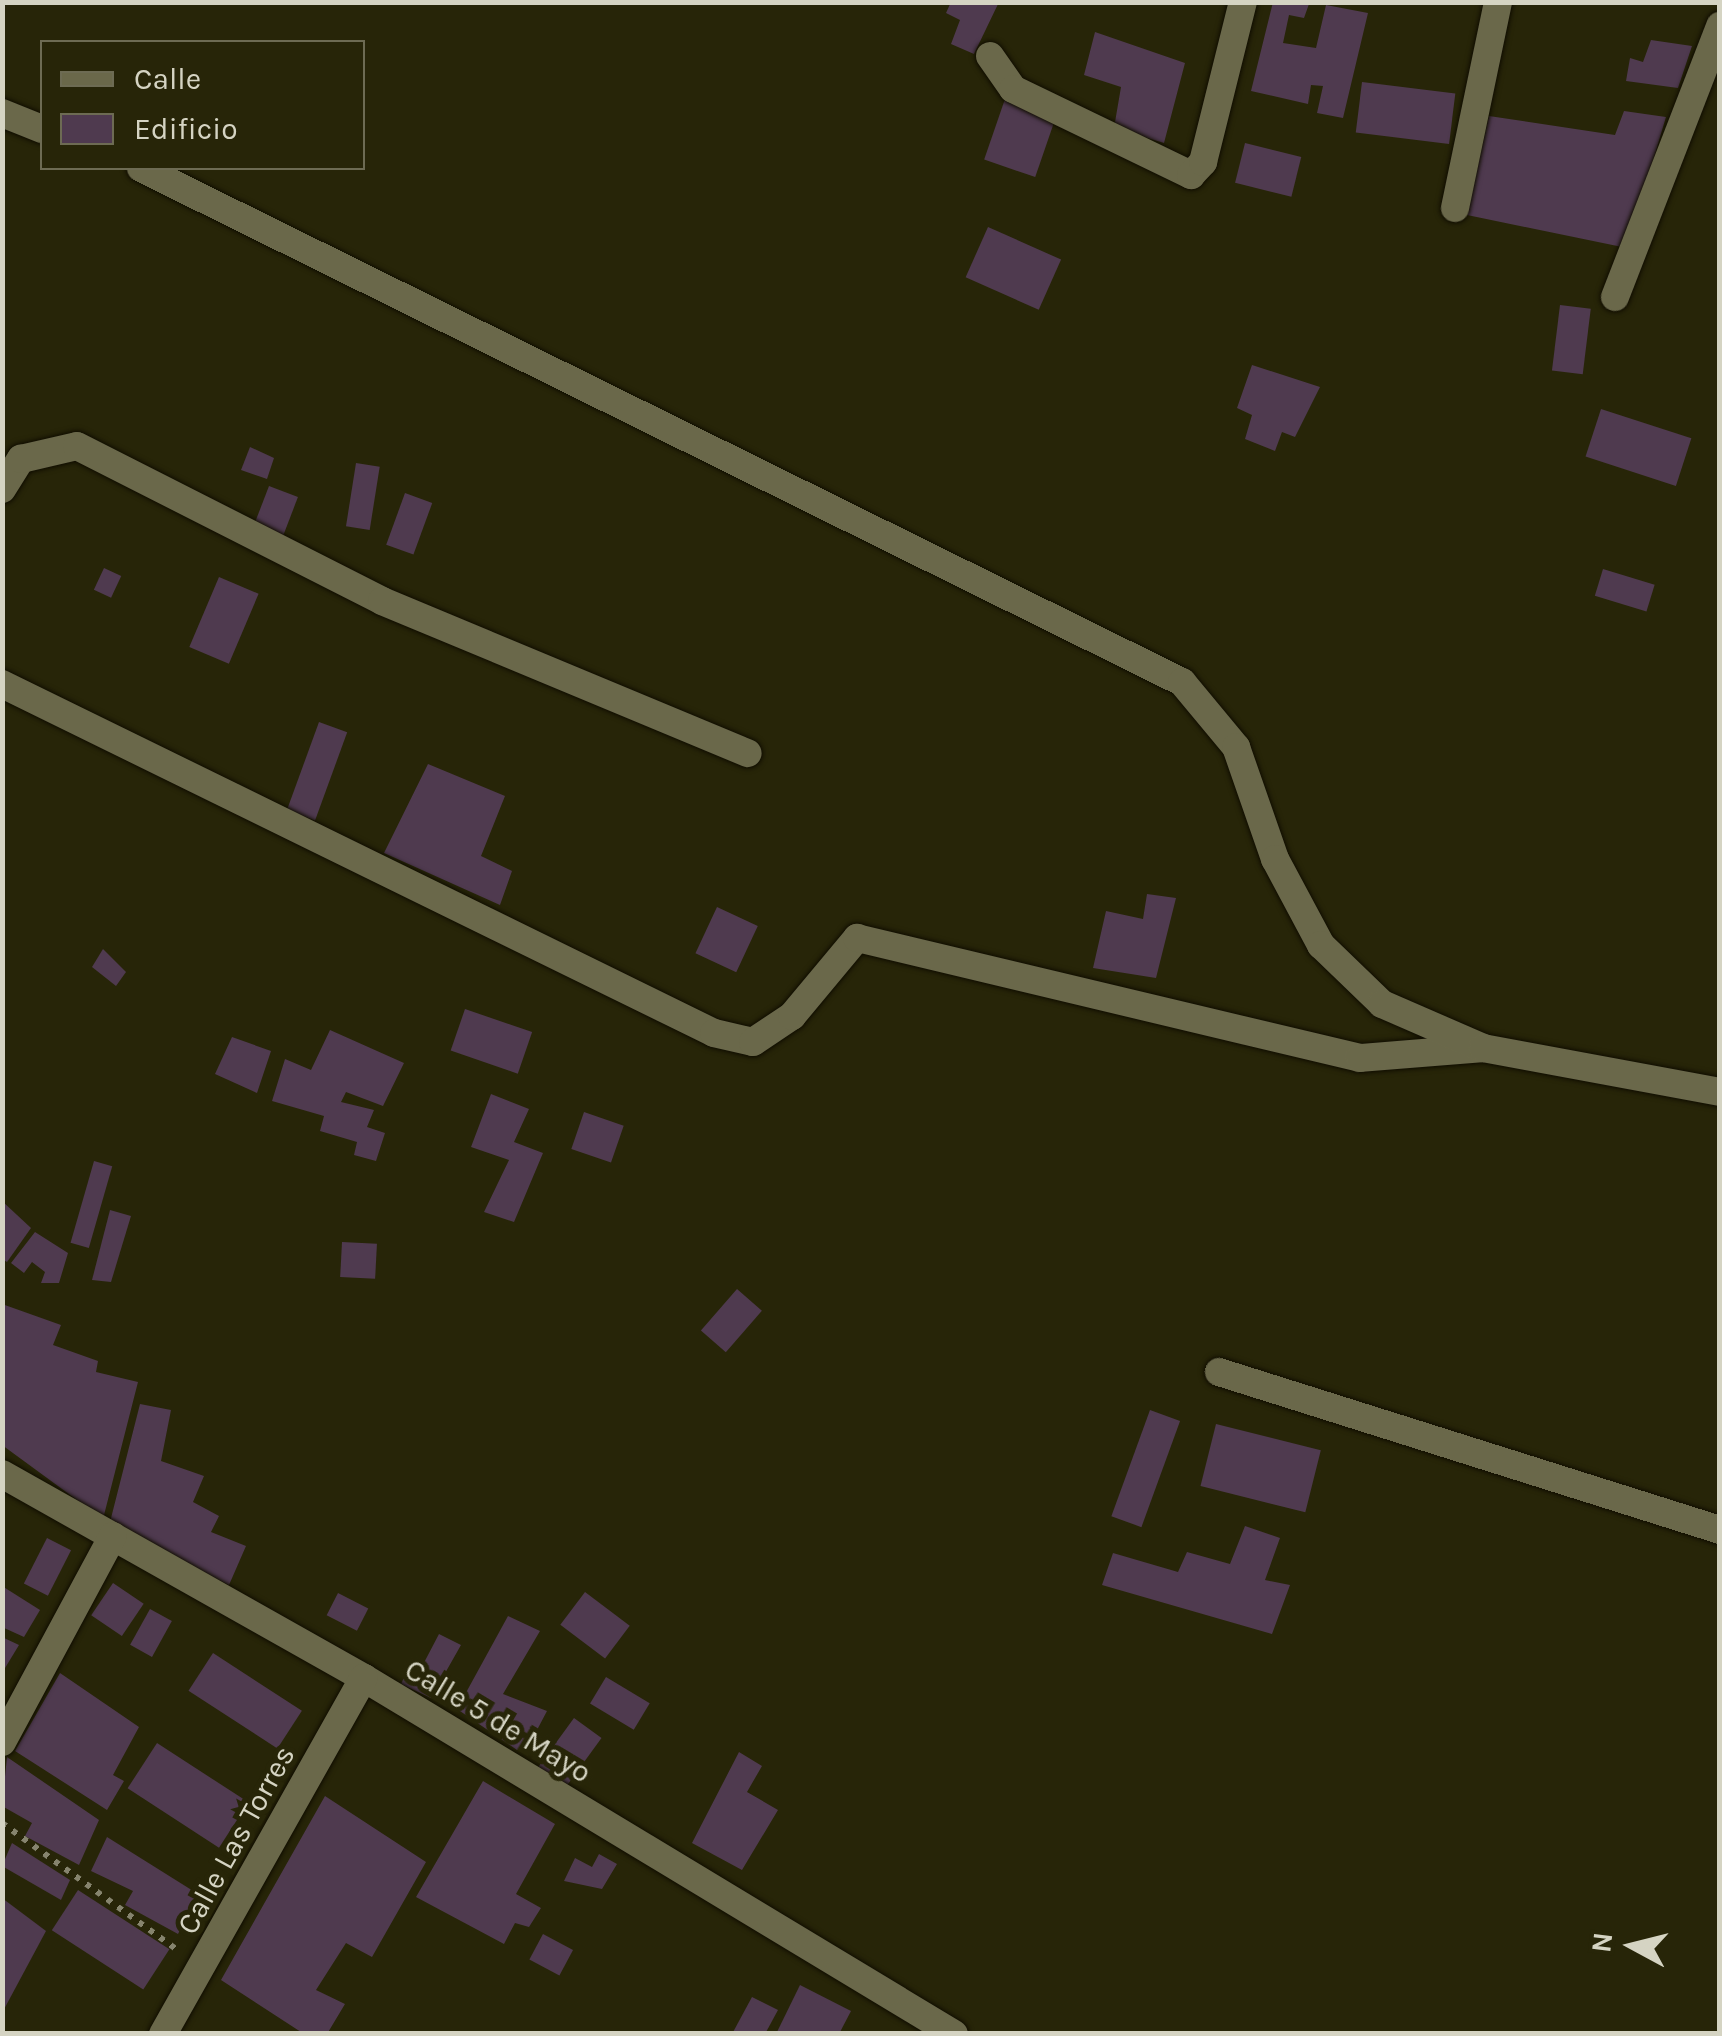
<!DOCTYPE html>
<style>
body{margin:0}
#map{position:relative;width:1722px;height:2036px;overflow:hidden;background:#272508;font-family:Karla,sans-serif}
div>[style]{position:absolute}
.building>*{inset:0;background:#4f3a4f;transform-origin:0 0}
.path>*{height:6px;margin-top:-3px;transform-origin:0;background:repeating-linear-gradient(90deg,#86846e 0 5px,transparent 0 13px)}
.roads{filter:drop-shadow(0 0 2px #100d00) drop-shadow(0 0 2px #100d00)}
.minor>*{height:28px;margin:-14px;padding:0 14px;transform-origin:14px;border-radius:14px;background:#6a684a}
.secondary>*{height:28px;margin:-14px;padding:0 14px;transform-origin:14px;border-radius:14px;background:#6a684a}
span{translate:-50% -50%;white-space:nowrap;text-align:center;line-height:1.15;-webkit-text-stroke:10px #272508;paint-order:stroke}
.street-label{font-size:30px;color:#d5d4c3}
.frame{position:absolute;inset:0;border:5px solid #d5d4c3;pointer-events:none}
.legend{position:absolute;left:40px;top:40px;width:325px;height:130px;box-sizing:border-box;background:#272508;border:2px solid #6d6b53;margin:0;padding:12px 18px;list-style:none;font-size:30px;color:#d5d4c3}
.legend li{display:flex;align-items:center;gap:20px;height:50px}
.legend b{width:50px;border:2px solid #6d6b53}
.north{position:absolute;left:1582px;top:1896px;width:100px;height:100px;-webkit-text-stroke:8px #272508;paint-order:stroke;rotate:277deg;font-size:28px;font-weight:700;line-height:40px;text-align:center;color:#d5d4c3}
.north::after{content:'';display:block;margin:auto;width:35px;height:45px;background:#d5d4c3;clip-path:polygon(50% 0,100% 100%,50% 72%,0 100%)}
</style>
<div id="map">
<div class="building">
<div style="clip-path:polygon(951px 2px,999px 2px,974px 54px,951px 44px,960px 20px,946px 13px)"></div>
<div style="clip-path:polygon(1273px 2px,1309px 4px,1304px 18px,1289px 15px,1283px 43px,1316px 48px,1326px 5px,1368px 13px,1343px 118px,1317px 113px,1323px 86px,1311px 85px,1308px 104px,1251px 91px)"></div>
<div style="clip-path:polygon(1095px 32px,1185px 63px,1164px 143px,1114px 128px,1121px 87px,1084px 75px)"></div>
<div style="clip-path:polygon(1651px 40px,1692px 46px,1678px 88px,1626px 81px,1630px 58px,1643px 62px)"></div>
<div style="left:1362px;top:82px;width:94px;height:51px;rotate:7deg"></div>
<div style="left:1005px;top:99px;width:54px;height:64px;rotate:19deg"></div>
<div style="clip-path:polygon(1624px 111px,1666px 117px,1627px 248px,1467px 215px,1489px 116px,1615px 135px)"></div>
<div style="left:1245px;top:143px;width:58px;height:41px;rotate:14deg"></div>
<div style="left:988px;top:227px;width:80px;height:55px;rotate:24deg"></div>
<div style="left:1560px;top:305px;width:31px;height:66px;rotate:7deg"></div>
<div style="clip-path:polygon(1252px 365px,1320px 387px,1295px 437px,1282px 432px,1275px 451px,1245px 439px,1252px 415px,1237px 408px)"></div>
<div style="left:1601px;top:409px;width:95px;height:50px;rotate:18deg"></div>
<div style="clip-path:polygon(250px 447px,274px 458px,267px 479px,241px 470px)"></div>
<div style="left:356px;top:463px;width:24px;height:64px;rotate:9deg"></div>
<div style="left:269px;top:486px;width:31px;height:44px;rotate:21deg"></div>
<div style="left:405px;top:493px;width:29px;height:55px;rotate:20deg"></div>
<div style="left:104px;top:568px;width:19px;height:24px;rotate:25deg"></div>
<div style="left:1603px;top:569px;width:54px;height:28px;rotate:17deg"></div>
<div style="left:219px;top:577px;width:43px;height:76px;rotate:23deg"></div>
<div style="left:319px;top:722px;width:30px;height:94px;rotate:20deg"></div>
<div style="clip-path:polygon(428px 764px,505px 796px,481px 856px,512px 871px,500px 905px,384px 853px)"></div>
<div style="clip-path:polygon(1147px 894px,1176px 898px,1156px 978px,1093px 968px,1106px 911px,1143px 919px)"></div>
<div style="left:717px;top:907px;width:45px;height:51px;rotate:25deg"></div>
<div style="clip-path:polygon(103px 949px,126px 972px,116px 986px,92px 967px)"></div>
<div style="left:465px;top:1009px;width:71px;height:44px;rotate:19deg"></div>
<div style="clip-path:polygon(330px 1030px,404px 1063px,383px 1106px,346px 1092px,341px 1102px,374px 1110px,367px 1127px,385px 1133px,376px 1161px,354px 1155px,357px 1142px,320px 1131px,324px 1116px,272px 1101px,285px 1059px,311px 1070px)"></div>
<div style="clip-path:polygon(232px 1037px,271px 1051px,257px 1093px,215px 1074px)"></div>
<div style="clip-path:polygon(491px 1094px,529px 1109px,514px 1142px,543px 1153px,514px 1222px,484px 1212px,509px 1160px,471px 1147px)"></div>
<div style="left:584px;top:1112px;width:42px;height:39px;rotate:19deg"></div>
<div style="left:94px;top:1161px;width:19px;height:85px;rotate:16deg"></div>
<div style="clip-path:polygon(2px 1201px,31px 1228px,7px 1262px,2px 1259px)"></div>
<div style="clip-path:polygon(110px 1210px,131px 1216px,111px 1282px,92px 1280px)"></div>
<div style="clip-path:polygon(35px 1232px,68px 1253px,59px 1283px,41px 1283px,45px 1272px,32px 1262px,24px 1273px,11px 1263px)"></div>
<div style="left:342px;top:1242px;width:35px;height:35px;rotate:3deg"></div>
<div style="left:737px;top:1289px;width:33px;height:55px;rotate:41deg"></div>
<div style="clip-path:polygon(2px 1304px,61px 1325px,53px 1345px,98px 1361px,96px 1372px,138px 1382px,103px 1519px,2px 1445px)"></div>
<div style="clip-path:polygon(140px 1404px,171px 1410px,161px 1461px,204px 1476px,193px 1502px,219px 1516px,211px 1532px,246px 1546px,229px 1585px,109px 1526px)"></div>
<div style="left:1150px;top:1410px;width:32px;height:113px;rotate:20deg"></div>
<div style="left:1216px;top:1424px;width:108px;height:64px;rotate:14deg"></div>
<div style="clip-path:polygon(1245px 1526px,1280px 1538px,1265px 1580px,1290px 1585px,1272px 1634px,1102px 1585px,1113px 1553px,1178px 1572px,1187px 1552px,1230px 1564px)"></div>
<div style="left:47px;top:1538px;width:27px;height:51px;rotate:27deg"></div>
<div style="left:113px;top:1583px;width:37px;height:39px;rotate:34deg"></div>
<div style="clip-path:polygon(2px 1586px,40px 1610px,24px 1637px,2px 1627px)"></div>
<div style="left:585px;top:1592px;width:56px;height:41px;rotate:37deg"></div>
<div style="left:338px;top:1593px;width:34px;height:25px;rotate:27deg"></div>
<div style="left:150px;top:1609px;width:25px;height:41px;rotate:29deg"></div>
<div style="clip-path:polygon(508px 1616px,540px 1631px,503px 1694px,547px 1711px,527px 1749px,517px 1750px,457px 1709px)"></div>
<div style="clip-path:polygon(439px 1634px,461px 1645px,431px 1698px,401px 1684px,407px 1671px,417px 1676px)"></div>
<div style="clip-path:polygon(2px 1637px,19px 1645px,2px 1673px)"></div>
<div style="left:213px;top:1653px;width:106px;height:45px;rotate:33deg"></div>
<div style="clip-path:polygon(60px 1673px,139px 1727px,113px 1775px,124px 1781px,107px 1810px,15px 1751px)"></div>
<div style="left:606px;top:1677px;width:51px;height:31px;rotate:31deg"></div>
<div style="left:574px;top:1718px;width:34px;height:61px;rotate:36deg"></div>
<div style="left:157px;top:1743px;width:109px;height:54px;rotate:33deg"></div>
<div style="clip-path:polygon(739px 1752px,762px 1766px,747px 1792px,778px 1810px,742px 1870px,692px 1843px)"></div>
<div style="clip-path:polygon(7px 1757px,99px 1820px,79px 1865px,25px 1836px,32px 1823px,2px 1806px)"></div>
<div style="clip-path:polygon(483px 1781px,555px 1824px,516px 1894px,541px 1908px,529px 1927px,515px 1923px,504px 1944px,416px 1897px)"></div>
<div style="clip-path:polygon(325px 1796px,426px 1862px,372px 1957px,346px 1943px,316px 1990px,345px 2004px,327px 2034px,304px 2034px,221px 1980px)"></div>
<div style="clip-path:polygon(107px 1837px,198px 1894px,178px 1934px,125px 1905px,133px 1891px,91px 1871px)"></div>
<div style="clip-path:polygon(12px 1843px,70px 1880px,61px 1900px,2px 1866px)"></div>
<div style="clip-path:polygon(599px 1854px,617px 1864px,602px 1889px,564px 1881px,575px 1858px,592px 1867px)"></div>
<div style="left:78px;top:1890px;width:109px;height:48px;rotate:33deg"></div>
<div style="clip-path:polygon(2px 1898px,46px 1931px,2px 2013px)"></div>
<div style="left:543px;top:1934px;width:34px;height:29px;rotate:28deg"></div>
<div style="clip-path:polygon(800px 1985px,851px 2011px,839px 2034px,776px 2034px)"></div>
<div style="clip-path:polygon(752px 1997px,778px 2010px,765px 2034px,732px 2034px)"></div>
</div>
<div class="path">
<div style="left:2px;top:1823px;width:215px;rotate:35.9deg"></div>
</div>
<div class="roads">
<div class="minor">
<div style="left:990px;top:56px;width:40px;rotate:55.1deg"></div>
<div style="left:1013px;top:89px;width:198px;rotate:25.8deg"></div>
<div style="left:1191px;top:175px;width:18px;rotate:-47deg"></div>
<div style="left:1203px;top:162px;width:165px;rotate:-76deg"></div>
<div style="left:1455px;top:208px;width:210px;rotate:-78.2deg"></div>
<div style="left:1615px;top:297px;width:291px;rotate:-68.8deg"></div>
<div style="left:2px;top:489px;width:36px;rotate:-58deg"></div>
<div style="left:21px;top:459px;width:57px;rotate:-13.1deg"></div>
<div style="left:77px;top:446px;width:342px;rotate:26.9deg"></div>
<div style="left:382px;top:601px;width:396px;rotate:22.6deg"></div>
<div style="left:2px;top:684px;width:793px;rotate:26.11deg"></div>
<div style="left:714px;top:1033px;width:40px;rotate:13deg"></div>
<div style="left:753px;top:1042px;width:47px;rotate:-33.7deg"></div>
<div style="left:792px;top:1016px;width:102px;rotate:-50.2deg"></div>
<div style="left:857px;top:938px;width:517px;rotate:13.42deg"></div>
<div style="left:1360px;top:1058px;width:123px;rotate:-4.6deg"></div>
<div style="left:1219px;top:1372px;width:525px;rotate:17.5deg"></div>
<div style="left:2px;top:1474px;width:416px;rotate:29.4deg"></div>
<div style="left:364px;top:1678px;width:689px;rotate:31.11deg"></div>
<div style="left:2px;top:1742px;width:234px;rotate:-61.7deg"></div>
<div style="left:163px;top:2034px;width:409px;rotate:-60.6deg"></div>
</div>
<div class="secondary">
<div style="left:2px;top:113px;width:43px;rotate:21.8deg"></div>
<div style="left:141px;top:168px;width:1161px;rotate:26.28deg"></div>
<div style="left:1182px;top:682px;width:85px;rotate:50.3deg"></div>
<div style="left:1236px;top:747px;width:119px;rotate:70.8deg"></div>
<div style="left:1275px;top:859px;width:98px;rotate:61.9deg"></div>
<div style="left:1321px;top:945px;width:85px;rotate:44deg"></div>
<div style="left:1382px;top:1004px;width:110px;rotate:23.5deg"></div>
<div style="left:1483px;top:1048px;width:241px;rotate:10.5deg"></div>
</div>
</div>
<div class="street-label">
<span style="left:498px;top:1721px;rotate:31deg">Calle 5 de Mayo</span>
<span style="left:236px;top:1840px;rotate:-61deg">Calle Las Torres</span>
</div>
<div class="frame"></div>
<ul class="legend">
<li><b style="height:12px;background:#6a684a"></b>Calle</li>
<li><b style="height:28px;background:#4f3a4f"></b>Edificio</li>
</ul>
<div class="north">N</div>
</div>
